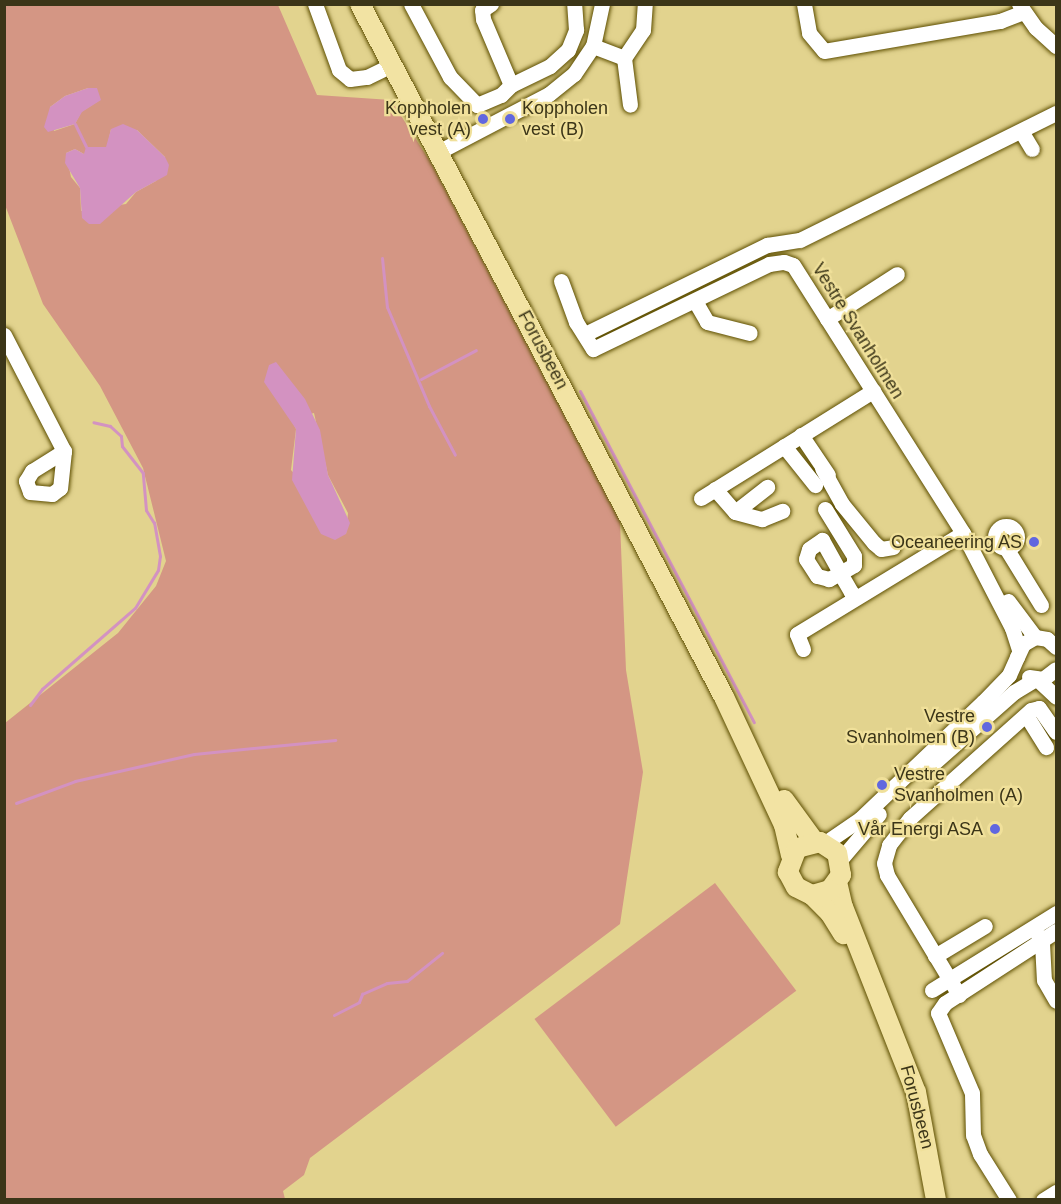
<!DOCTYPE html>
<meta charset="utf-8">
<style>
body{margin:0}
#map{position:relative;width:1061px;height:1204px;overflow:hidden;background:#e2d38e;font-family:Arial,sans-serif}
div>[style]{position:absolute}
.green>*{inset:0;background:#d49684;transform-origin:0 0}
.water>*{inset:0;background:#d392c1}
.stream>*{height:3px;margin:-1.5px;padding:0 1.5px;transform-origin:1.5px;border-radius:1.5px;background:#d392c1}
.roads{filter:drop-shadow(0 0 2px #5e4f00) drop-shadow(0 0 2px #5e4f00)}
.minor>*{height:15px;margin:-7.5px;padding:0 7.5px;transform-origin:7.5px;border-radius:7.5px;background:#fff}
.minor>.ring{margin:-7.5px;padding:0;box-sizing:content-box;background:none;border:15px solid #fff;border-radius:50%}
.major>*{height:20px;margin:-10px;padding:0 10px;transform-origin:10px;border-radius:10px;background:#f2e3a3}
.dots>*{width:16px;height:16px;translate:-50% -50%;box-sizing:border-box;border:3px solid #f0e09a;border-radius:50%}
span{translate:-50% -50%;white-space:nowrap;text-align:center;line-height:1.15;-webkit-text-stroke:4.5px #f0e09a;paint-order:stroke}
.poi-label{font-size:18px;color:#3b3518}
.right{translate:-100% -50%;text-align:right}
.left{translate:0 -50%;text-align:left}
.street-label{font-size:18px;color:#3b3518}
.frame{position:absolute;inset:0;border:6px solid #3b3518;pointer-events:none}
</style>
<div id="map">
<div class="green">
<div style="clip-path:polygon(evenodd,5px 5px,278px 5px,317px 95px,391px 100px,431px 163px,620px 522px,626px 670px,643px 772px,620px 924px,310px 1158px,304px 1175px,283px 1191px,285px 1199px,5px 1199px,5px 723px,118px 633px,156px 586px,166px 561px,143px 468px,100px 386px,43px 304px,5px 205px,5px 5px,88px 88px,100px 100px,81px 112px,75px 124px,54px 131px,50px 107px,65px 96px,88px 88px,5px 5px,111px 129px,137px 130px,165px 157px,156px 181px,136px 192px,126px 204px,81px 211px,80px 188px,71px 177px,66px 153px,75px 149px,84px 154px,107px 147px,111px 129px,5px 5px,314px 413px,328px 475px,348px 513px,346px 534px,291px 470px,296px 429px,291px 419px,314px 413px)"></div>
<div style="left:715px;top:883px;width:135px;height:226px;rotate:53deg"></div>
</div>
<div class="water">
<div style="clip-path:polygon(88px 88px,97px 88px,101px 100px,82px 112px,75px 124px,48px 132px,44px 127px,50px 107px,65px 96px)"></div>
<div style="clip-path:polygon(123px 124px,137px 130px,165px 157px,169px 165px,167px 175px,136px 192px,100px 224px,89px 224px,82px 218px,80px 188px,65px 163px,66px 153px,75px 149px,84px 154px,86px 147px,106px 147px,111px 129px)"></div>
<div style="clip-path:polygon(276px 362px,305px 399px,320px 430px,328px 475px,350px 523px,346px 534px,335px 540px,321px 534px,292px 480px,296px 429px,264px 382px,269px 365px)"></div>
</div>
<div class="stream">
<div style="left:75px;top:124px;width:25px;rotate:64deg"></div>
<div style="left:382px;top:258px;width:49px;rotate:84.2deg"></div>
<div style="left:387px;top:307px;width:108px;rotate:67deg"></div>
<div style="left:429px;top:406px;width:55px;rotate:62deg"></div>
<div style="left:421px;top:379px;width:62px;rotate:-27.8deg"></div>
<div style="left:580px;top:391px;width:374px;rotate:62.3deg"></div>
<div style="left:30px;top:705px;width:20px;rotate:-53deg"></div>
<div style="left:42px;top:689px;width:123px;rotate:-41.1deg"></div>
<div style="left:135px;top:608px;width:44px;rotate:-58.8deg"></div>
<div style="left:158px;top:570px;width:14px;rotate:-82deg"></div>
<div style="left:160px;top:556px;width:34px;rotate:-100deg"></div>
<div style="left:154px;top:523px;width:15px;rotate:-122deg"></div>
<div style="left:146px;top:510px;width:37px;rotate:-95deg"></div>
<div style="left:143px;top:473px;width:34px;rotate:-128deg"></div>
<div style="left:122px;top:446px;width:10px;rotate:-96deg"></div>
<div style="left:121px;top:436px;width:15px;rotate:-138deg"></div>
<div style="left:110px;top:426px;width:17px;rotate:-167deg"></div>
<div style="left:16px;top:803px;width:63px;rotate:-20.4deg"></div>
<div style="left:75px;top:781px;width:122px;rotate:-12.8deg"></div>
<div style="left:194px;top:754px;width:142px;rotate:-5.7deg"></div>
<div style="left:334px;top:1015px;width:28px;rotate:-27deg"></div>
<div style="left:359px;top:1002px;width:9px;rotate:-69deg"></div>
<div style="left:362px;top:994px;width:27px;rotate:-24deg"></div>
<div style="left:387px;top:983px;width:20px;rotate:-6deg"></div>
<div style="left:407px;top:981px;width:45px;rotate:-38.7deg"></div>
</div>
<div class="roads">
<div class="minor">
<div style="left:315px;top:4px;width:70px;rotate:70deg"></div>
<div style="left:339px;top:70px;width:14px;rotate:39deg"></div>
<div style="left:350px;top:79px;width:17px;rotate:-7deg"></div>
<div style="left:367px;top:77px;width:28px;rotate:-26deg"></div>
<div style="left:411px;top:4px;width:83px;rotate:61.9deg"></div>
<div style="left:450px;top:77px;width:39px;rotate:46deg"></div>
<div style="left:477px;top:105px;width:26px;rotate:-23deg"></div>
<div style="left:501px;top:95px;width:14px;rotate:-45deg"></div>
<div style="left:511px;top:85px;width:72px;rotate:-113deg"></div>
<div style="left:483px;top:19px;width:9px;rotate:-96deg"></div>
<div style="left:482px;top:10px;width:11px;rotate:-34deg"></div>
<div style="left:804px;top:4px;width:29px;rotate:80deg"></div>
<div style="left:809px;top:33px;width:23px;rotate:50deg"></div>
<div style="left:824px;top:51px;width:179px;rotate:-9.7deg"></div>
<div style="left:1000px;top:21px;width:25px;rotate:-21deg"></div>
<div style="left:1019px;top:4px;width:29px;rotate:55deg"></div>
<div style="left:1036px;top:28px;width:27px;rotate:42deg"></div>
<div style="left:593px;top:46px;width:33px;rotate:21deg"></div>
<div style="left:624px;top:58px;width:47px;rotate:82.7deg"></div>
<div style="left:624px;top:58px;width:34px;rotate:-56deg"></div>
<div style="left:643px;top:30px;width:26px;rotate:-86deg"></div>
<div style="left:511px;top:85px;width:43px;rotate:-26deg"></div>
<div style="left:550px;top:66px;width:24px;rotate:-42deg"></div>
<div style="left:568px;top:50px;width:22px;rotate:-68deg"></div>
<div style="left:576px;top:30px;width:26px;rotate:-94deg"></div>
<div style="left:1021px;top:131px;width:21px;rotate:59deg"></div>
<div style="left:438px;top:152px;width:125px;rotate:-27.6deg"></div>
<div style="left:549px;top:94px;width:32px;rotate:-39deg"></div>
<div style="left:574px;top:74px;width:34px;rotate:-56deg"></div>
<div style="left:593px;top:46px;width:43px;rotate:-77.9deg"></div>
<div style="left:561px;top:281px;width:44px;rotate:69.9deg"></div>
<div style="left:576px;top:322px;width:32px;rotate:58deg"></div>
<div style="left:593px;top:349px;width:195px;rotate:-25.8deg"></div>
<div style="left:769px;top:264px;width:15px;rotate:-8deg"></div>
<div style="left:784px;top:262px;width:9px;rotate:18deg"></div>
<div style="left:793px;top:265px;width:317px;rotate:57.6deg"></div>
<div style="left:963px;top:533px;width:107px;rotate:62.7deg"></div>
<div style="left:1012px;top:628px;width:23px;rotate:72deg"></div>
<div style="left:695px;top:301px;width:24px;rotate:60deg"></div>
<div style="left:707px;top:322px;width:44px;rotate:14.3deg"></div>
<div style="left:827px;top:319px;width:83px;rotate:-32.7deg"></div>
<div style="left:585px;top:334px;width:203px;rotate:-26.1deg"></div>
<div style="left:767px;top:245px;width:33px;rotate:-9deg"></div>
<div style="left:800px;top:240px;width:286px;rotate:-26.4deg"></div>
<div style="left:4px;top:335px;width:131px;rotate:62.7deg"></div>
<div style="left:64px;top:451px;width:37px;rotate:96deg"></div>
<div style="left:60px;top:488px;width:10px;rotate:143deg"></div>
<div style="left:52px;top:494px;width:22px;rotate:-175deg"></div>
<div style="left:30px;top:492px;width:12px;rotate:-110deg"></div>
<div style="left:26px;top:481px;width:12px;rotate:-59deg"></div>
<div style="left:32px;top:471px;width:38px;rotate:-32deg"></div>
<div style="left:801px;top:435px;width:48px;rotate:56deg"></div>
<div style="left:784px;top:446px;width:50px;rotate:51.5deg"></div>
<div style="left:822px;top:468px;width:41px;rotate:60.9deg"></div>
<div style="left:842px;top:504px;width:50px;rotate:50.6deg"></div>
<div style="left:874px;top:543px;width:9px;rotate:41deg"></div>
<div style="left:881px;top:549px;width:12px;rotate:-9deg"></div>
<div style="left:715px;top:489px;width:30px;rotate:49deg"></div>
<div style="left:735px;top:512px;width:28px;rotate:15deg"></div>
<div style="left:762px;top:519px;width:22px;rotate:-22deg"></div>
<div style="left:701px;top:498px;width:203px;rotate:-31.9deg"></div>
<div style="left:825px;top:509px;width:55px;rotate:58.3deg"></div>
<div style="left:854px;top:556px;width:9px;rotate:90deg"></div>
<div style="left:854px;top:565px;width:16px;rotate:150deg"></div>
<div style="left:840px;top:573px;width:13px;rotate:151deg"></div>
<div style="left:829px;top:579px;width:12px;rotate:-166deg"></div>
<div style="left:817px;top:576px;width:20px;rotate:-123deg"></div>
<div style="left:806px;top:559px;width:10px;rotate:-73deg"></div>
<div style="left:809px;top:549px;width:16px;rotate:-35deg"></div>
<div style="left:822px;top:540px;width:38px;rotate:61deg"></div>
<div style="left:840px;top:573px;width:22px;rotate:60deg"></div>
<div style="left:851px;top:592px;width:7px;rotate:56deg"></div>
<div style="left:735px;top:512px;width:41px;rotate:-38deg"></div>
<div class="ring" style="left:995px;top:526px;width:7px;height:7px"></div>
<div style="left:1006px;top:548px;width:67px;rotate:58.4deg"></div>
<div style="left:1008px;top:601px;width:45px;rotate:53.1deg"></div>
<div style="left:803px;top:649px;width:16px;rotate:-112deg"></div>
<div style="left:797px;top:634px;width:194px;rotate:-31.3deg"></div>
<div style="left:1017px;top:657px;width:14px;rotate:-65deg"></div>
<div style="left:1023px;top:644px;width:14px;rotate:-30deg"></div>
<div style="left:1035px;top:637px;width:12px;rotate:9deg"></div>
<div style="left:1047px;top:639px;width:12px;rotate:42deg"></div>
<div style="left:1029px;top:677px;width:14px;rotate:8deg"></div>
<div style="left:1043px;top:679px;width:16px;rotate:-38deg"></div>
<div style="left:1037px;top:679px;width:26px;rotate:43deg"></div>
<div style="left:1026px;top:715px;width:38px;rotate:58deg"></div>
<div style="left:927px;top:769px;width:116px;rotate:-41.5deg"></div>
<div style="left:1014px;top:692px;width:26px;rotate:-31deg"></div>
<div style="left:825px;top:843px;width:42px;rotate:-34.4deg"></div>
<div style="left:860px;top:819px;width:170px;rotate:-43.6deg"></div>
<div style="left:983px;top:702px;width:37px;rotate:-46deg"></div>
<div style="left:1009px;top:675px;width:20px;rotate:-66deg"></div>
<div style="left:840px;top:860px;width:60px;rotate:-49.7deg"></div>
<div style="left:1038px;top:935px;width:9px;rotate:63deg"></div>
<div style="left:1042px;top:943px;width:37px;rotate:87deg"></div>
<div style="left:1044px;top:980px;width:24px;rotate:60deg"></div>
<div style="left:935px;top:956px;width:58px;rotate:-31deg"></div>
<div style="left:932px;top:990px;width:146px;rotate:-31.8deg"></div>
<div style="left:959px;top:995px;width:140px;rotate:-121deg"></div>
<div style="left:887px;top:875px;width:12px;rotate:-104deg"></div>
<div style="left:884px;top:863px;width:19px;rotate:-74deg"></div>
<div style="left:889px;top:845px;width:34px;rotate:-52deg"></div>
<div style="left:910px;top:818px;width:162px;rotate:-41.8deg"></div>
<div style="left:1031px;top:710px;width:8px;rotate:-14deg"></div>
<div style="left:1039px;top:708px;width:29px;rotate:55deg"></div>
<div style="left:1009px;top:1200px;width:54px;rotate:-122.2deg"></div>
<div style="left:980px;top:1154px;width:20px;rotate:-110deg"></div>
<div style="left:973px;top:1135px;width:42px;rotate:-91.4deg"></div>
<div style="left:972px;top:1093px;width:87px;rotate:-113deg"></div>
<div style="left:938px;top:1013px;width:12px;rotate:-55deg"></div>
<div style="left:945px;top:1003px;width:132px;rotate:-33deg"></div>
<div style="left:1043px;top:1200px;width:15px;rotate:-32deg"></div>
</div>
<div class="major">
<div style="left:360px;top:4px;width:783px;rotate:62.29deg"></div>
<div style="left:724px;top:697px;width:141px;rotate:64.9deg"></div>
<div style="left:784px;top:825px;width:31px;rotate:77deg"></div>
<div style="left:784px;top:800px;width:51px;rotate:53.8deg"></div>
<div style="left:837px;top:882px;width:26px;rotate:77deg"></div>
<div style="left:843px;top:907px;width:199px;rotate:68.5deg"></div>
<div style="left:916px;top:1092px;width:110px;rotate:79.5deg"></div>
<div style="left:812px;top:895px;width:19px;rotate:-16deg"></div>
<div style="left:830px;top:890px;width:19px;rotate:-54deg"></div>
<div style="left:841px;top:875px;width:22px;rotate:-100deg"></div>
<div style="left:837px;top:853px;width:20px;rotate:-147deg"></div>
<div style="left:820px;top:842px;width:24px;rotate:165deg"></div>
<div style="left:797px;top:848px;width:26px;rotate:111deg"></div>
<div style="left:788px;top:872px;width:17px;rotate:62deg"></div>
<div style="left:796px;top:887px;width:18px;rotate:27deg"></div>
<div style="left:812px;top:895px;width:25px;rotate:45deg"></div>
<div style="left:830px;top:913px;width:25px;rotate:58deg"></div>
</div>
</div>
<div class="dots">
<div style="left:483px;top:119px;background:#6167df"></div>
<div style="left:510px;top:119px;background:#6167df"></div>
<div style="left:1034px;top:542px;background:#6167df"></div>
<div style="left:987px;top:727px;background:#6167df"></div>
<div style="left:882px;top:785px;background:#6167df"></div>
<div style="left:995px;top:829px;background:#6167df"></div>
</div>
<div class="poi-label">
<span class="right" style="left:471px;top:119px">Koppholen<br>vest (A)</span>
<span class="left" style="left:522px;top:119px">Koppholen<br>vest (B)</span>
<span class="right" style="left:1022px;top:542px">Oceaneering AS</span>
<span class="right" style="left:975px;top:727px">Vestre<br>Svanholmen (B)</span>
<span class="left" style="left:894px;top:785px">Vestre<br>Svanholmen (A)</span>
<span class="right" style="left:983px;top:829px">Vår Energi ASA</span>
</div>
<div class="street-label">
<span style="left:858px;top:331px;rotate:58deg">Vestre Svanholmen</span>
<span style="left:543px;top:350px;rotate:62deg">Forusbeen</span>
<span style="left:917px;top:1107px;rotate:75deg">Forusbeen</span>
</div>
<div class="frame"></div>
</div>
